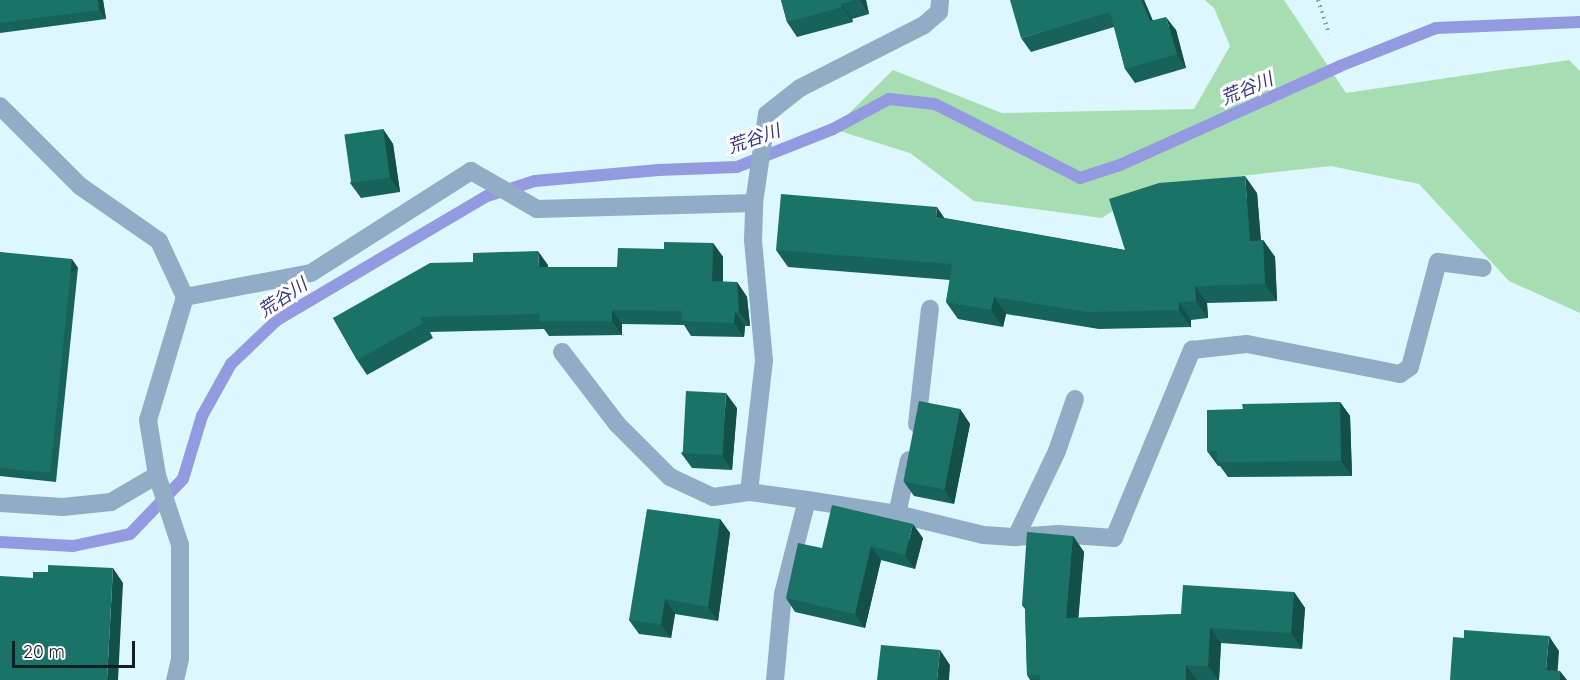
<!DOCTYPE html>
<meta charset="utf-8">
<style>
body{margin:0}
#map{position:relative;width:1580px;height:680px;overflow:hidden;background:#dcf7fe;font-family:Quicksand,"Noto Sans JP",sans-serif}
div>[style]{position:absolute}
.green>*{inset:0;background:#a7deb1}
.stream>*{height:12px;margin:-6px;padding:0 6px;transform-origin:6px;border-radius:6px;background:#949ae0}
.path>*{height:4px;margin-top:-2px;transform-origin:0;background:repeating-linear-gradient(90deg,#8a9fa4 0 1.5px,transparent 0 6px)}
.minor>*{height:18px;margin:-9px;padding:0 9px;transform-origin:9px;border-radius:9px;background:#92acc5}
.wall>*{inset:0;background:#176359}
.shaded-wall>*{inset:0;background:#135048;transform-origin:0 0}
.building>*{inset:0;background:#1b7367;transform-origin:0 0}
span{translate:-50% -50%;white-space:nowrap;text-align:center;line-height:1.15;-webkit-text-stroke:6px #fff;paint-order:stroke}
.water-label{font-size:18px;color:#373485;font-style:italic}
.scale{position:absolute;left:12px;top:641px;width:123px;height:27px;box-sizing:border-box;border:3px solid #121f22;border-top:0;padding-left:8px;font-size:18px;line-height:21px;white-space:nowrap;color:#121f22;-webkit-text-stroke:4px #fff;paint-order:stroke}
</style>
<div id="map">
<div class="green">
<div style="clip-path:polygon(1205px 0,1284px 0,1346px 93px,1569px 60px,1580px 71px,1580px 313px,1509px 281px,1419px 184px,1331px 166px,1150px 186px,1102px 218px,974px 201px,910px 153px,833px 129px,893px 70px,1002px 113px,1194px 109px,1230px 46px,1214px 8px)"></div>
</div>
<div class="stream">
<div style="left:0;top:542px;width:73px;rotate:3.1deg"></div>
<div style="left:73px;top:546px;width:58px;rotate:-11.9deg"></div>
<div style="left:130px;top:534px;width:76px;rotate:-46.1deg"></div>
<div style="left:183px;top:479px;width:66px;rotate:-73.2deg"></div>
<div style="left:202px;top:416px;width:60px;rotate:-60.9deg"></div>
<div style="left:231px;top:364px;width:64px;rotate:-43.7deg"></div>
<div style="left:277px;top:320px;width:244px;rotate:-30.6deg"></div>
<div style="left:487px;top:196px;width:50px;rotate:-17.4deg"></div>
<div style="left:535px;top:181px;width:124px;rotate:-5.1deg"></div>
<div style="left:659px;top:170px;width:78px;rotate:-2.2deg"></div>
<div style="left:737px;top:167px;width:103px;rotate:-21.6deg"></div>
<div style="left:833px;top:129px;width:64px;rotate:-28.2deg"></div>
<div style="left:889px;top:99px;width:46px;rotate:6.2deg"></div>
<div style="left:935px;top:104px;width:163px;rotate:27deg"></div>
<div style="left:1080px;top:178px;width:42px;rotate:-18deg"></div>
<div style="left:1120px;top:165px;width:241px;rotate:-24.2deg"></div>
<div style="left:1340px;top:66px;width:103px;rotate:-21.6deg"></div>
<div style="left:1436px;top:28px;width:144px;rotate:-2.4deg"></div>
</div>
<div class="path">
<div style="left:1318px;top:0;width:36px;rotate:72deg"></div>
</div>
<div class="minor">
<div style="left:0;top:106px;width:113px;rotate:45deg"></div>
<div style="left:80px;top:186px;width:96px;rotate:34.8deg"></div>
<div style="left:159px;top:241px;width:62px;rotate:65.1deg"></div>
<div style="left:185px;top:297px;width:128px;rotate:106.7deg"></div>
<div style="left:148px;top:420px;width:56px;rotate:80.7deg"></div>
<div style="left:157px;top:475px;width:74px;rotate:71.8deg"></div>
<div style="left:180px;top:545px;width:114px;rotate:90deg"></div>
<div style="left:180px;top:659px;width:22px;rotate:103deg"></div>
<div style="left:185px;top:297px;width:128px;rotate:-10.8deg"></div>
<div style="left:311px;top:273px;width:190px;rotate:-32.5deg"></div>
<div style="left:471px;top:171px;width:76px;rotate:29.9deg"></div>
<div style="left:537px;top:209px;width:217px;rotate:-1.6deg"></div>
<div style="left:562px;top:352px;width:91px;rotate:52.6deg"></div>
<div style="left:617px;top:424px;width:75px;rotate:45deg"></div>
<div style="left:670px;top:477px;width:47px;rotate:24.9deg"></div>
<div style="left:713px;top:497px;width:36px;rotate:-8deg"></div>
<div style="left:917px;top:424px;width:116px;rotate:-83.6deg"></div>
<div style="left:807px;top:500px;width:91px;rotate:8.8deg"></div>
<div style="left:897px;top:514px;width:89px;rotate:13.6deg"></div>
<div style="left:984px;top:535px;width:32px;rotate:4deg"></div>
<div style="left:1016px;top:537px;width:42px;rotate:-4.1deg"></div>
<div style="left:1058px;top:534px;width:56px;rotate:4.1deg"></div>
<div style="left:1114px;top:538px;width:204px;rotate:-67.5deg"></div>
<div style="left:1192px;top:350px;width:55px;rotate:-6.2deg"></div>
<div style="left:1247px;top:344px;width:156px;rotate:11.1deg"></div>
<div style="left:1400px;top:374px;width:12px;rotate:-35deg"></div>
<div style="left:1410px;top:367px;width:109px;rotate:-75.1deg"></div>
<div style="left:1438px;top:262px;width:45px;rotate:7.6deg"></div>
<div style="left:0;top:503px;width:63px;rotate:3.6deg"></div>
<div style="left:63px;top:507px;width:48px;rotate:-5.9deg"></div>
<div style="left:111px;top:502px;width:53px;rotate:-30.4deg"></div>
<div style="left:897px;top:514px;width:55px;rotate:-77.5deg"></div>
<div style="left:1016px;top:537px;width:95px;rotate:-64.5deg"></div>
<div style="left:1057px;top:451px;width:55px;rotate:-70.9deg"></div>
<div style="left:775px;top:680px;width:86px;rotate:-84.7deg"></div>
<div style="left:783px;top:594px;width:97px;rotate:-75.7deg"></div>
<div style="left:807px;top:500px;width:59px;rotate:-172.1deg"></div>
<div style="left:749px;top:492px;width:132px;rotate:-83.5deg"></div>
<div style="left:764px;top:361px;width:121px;rotate:-95.2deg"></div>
<div style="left:753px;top:240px;width:37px;rotate:-88deg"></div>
<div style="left:754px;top:203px;width:90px;rotate:-81.7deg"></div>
<div style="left:767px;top:114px;width:42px;rotate:-38.2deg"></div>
<div style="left:800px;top:88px;width:139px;rotate:-26.9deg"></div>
<div style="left:924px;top:25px;width:20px;rotate:-41deg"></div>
<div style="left:939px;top:12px;width:12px;rotate:-85deg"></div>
</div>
<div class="wall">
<div style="clip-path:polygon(0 0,103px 0,106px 19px,0 33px)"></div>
<div style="clip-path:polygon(781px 0,866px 0,869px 14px,852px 19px,853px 22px,797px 37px,787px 22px)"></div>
<div style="clip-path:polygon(1144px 0,1153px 21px,1176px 30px,1186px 68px,1135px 83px,1125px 69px,1114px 27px,1031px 52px,1021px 38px)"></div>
<div style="clip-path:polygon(383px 129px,393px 144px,400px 192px,361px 198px,350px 183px)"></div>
<div style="clip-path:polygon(1257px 193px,1261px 240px,1263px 240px,1275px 257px,1277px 301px,1207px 303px,1208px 318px,1191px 320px,1191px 327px,1099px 329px,1006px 314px,1003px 327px,958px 319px,946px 302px,950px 280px,788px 267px,776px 250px,945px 218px,1125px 250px)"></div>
<div style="clip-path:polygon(713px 243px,723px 257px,723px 282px,737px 282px,747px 297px,750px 326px,745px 326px,744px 337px,691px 336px,684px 325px,622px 324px,622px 335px,549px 336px,544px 329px,430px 332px,433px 338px,367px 375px,357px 360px,333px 318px,548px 265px,548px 267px,617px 267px,664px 249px)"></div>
<div style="clip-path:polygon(0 252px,78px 268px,56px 482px,0 476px)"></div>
<div style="clip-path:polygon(1340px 402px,1350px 416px,1352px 476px,1228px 477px,1220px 466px,1218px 466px,1207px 451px,1243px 409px)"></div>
<div style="clip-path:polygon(737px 408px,732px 470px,692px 468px,681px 453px)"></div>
<div style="clip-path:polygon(960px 409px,970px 424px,954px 504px,914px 496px,904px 482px)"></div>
<div style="clip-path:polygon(720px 519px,730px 533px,718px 621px,675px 614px,671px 638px,639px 634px,629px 620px)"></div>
<div style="clip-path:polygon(1073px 536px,1084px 552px,1078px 618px,1181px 614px,1294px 592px,1305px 608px,1302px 649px,1221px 643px,1219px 680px,1030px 680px,1027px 675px,1025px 609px,1022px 605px)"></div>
<div style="clip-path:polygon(923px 538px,915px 569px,881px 560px,865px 628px,795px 612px,786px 598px,822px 548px)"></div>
</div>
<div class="shaded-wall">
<div style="clip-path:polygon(98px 0,103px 0,106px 19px,99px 10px)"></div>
<div style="clip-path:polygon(860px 0,866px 0,869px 14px)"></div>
<div style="clip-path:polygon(1141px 0,1144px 0,1159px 35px,1150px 21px)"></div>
<div style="clip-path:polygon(841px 4px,852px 19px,853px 22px,842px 7px)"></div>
<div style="clip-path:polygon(1166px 17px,1176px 30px,1186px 68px,1177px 54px)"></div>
<div style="clip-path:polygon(383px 129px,393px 144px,400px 192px,390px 177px)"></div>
<div style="clip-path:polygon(1245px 176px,1257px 193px,1262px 258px,1250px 241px)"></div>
<div style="clip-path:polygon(937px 207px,949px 225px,936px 217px)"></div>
<div style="clip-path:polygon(1263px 240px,1275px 257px,1277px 301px,1265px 284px)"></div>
<div style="clip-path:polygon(713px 243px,723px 257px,723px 296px,712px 281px)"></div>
<div style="clip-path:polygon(538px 251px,548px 265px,549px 282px,539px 267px)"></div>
<div style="left:72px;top:259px;width:11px;height:215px;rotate:56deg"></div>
<div style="clip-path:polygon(737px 282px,747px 297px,750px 326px,739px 312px)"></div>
<div style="clip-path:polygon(1195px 286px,1207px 303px,1208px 318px,1196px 301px)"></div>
<div style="clip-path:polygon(994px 297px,1006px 314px,1003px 327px,991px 310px)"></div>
<div style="clip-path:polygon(1179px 302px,1191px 320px,1191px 327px,1179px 310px)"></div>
<div style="clip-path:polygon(612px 310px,622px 324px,622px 335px,612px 321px)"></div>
<div style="clip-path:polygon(735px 312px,745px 326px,744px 337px,734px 323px)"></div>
<div style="clip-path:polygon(726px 393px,737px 408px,732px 470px,722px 455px)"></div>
<div style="clip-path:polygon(1340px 402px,1350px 416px,1352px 476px,1341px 461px)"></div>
<div style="clip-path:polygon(960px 409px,970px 424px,954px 504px,944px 489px)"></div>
<div style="clip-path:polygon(720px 519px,730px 533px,718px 621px,708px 607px)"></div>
<div style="clip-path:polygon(913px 524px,923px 538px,915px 569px,905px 555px)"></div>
<div style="clip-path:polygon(1073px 536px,1084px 552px,1077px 634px,1066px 618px)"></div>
<div style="clip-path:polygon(871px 546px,881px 560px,865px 628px,855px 614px)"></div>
<div style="clip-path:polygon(113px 568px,123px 583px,118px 680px,107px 680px)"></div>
<div style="clip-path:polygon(1294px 592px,1305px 608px,1302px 649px,1291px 633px)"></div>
<div style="clip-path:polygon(665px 599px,675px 614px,671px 638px,661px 624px)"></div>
<div style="clip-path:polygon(1210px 628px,1221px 643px,1219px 680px,1218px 680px,1208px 666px)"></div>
<div style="clip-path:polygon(1549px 636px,1559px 651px,1557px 680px,1546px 670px)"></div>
<div style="clip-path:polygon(940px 650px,950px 665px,949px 680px,937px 680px)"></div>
<div style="clip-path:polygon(1186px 665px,1197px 680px,1186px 680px)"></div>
<div style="clip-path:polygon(1560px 671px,1567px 680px,1560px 680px)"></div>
</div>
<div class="building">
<div style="clip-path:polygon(0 0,98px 0,99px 10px,0 23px)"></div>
<div style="clip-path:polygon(781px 0,855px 0,841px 4px,842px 7px,787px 22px)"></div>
<div style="clip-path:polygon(1010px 0,1141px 0,1150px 21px,1166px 17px,1177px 54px,1125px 69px,1110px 12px,1021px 38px)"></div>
<div style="left:383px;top:129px;width:49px;height:39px;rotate:82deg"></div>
<div style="clip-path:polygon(1245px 176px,1250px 241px,1263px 240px,1265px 284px,1195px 286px,1196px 301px,1179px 302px,1179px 310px,1087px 312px,994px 297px,991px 310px,946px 302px,952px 264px,776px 250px,781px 194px,937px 207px,936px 217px,1125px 250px,1109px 199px,1159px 183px)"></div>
<div style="clip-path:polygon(664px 242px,713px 243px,712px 281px,737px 282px,739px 312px,735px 312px,734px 323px,681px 321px,682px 311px,612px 310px,612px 321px,539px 321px,540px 314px,420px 317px,423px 323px,357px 360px,333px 318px,430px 263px,473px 262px,473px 253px,538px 251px,539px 267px,617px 267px,618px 248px,664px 249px)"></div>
<div style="clip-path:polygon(0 252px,72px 259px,50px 473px,0 468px)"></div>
<div style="left:686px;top:391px;width:40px;height:62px;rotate:3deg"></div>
<div style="left:919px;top:401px;width:42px;height:82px;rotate:11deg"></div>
<div style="clip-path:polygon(1340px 402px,1341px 461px,1217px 462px,1217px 451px,1207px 451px,1207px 410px,1243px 409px,1242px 404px)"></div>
<div style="clip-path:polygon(832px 505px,913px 524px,905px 555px,871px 546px,855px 614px,786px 598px,798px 543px,822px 548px)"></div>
<div style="clip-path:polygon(647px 509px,720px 519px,708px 607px,665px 599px,661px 624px,629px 620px)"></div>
<div style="clip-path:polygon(1027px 532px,1073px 536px,1066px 618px,1181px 614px,1183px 585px,1294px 592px,1291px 633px,1210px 628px,1208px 666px,1186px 665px,1186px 680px,1040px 680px,1040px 675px,1027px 675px,1025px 605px,1022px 605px)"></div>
<div style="clip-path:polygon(48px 565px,113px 568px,107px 680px,0 680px,0 576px,33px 578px,33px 572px,48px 572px)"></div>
<div style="clip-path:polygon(1464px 630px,1549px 636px,1546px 670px,1560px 671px,1560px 680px,1450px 680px,1453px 637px,1464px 638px)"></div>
<div style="clip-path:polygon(881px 645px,940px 650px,937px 680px,877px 680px)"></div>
</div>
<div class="water-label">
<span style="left:1247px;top:89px;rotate:-23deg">荒谷川</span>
<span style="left:754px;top:139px;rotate:-19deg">荒谷川</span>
<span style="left:283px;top:298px;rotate:-34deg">荒谷川</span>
</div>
<div class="scale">20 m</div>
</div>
